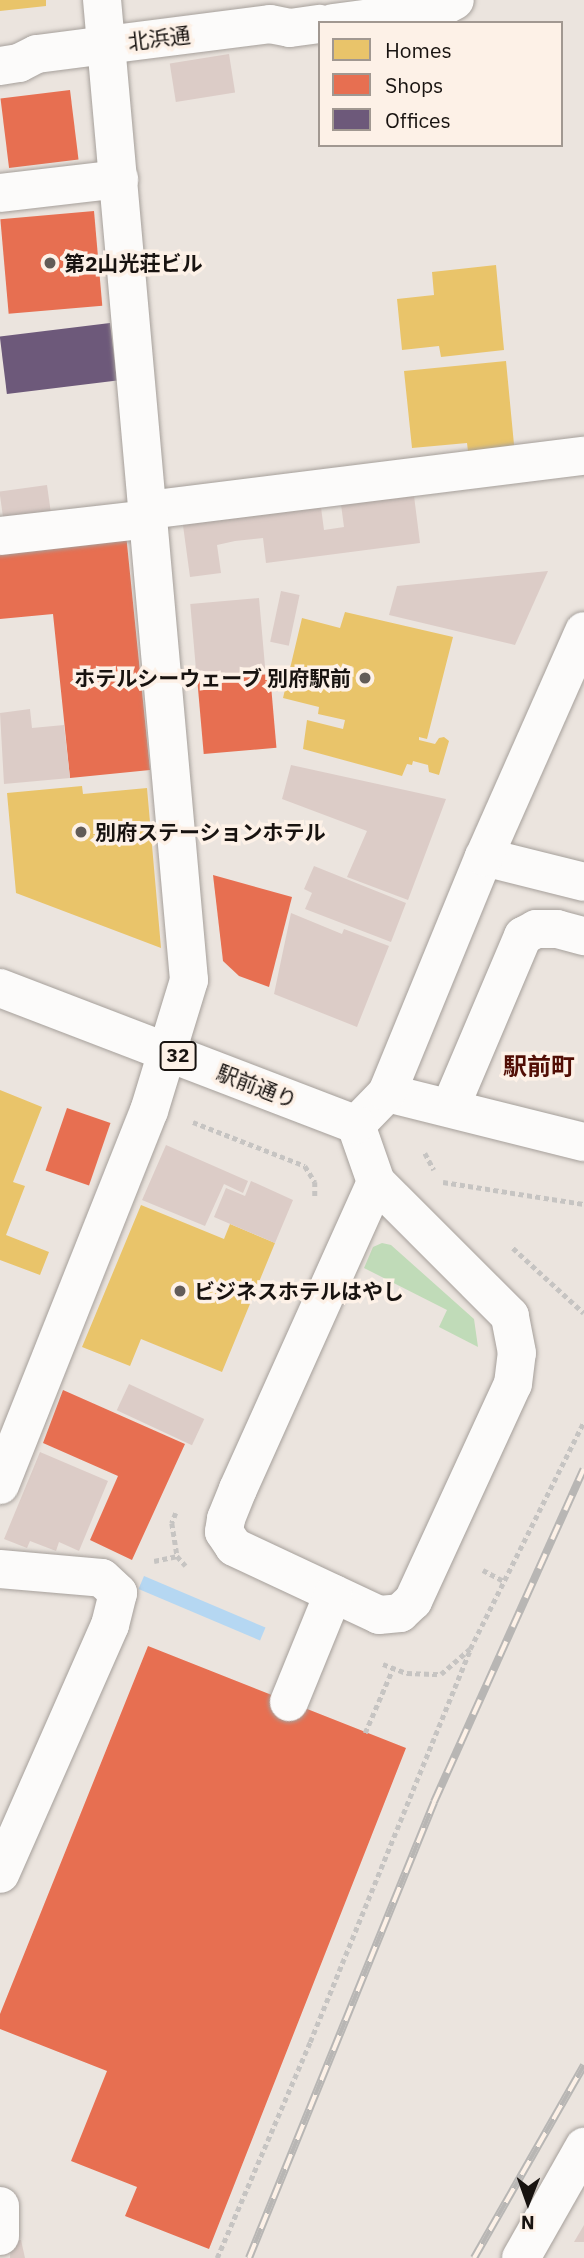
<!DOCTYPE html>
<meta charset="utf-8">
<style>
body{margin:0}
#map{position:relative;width:584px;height:2258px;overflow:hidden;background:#ebe4de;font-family:"IBM Plex Sans","Noto Sans JP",sans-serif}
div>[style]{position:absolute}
.green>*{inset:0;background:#c0dbb8}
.water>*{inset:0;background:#b5d7f2;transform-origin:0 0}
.homes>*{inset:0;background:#e9c46a}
.shops>*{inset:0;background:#e76f51;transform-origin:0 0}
.offices>*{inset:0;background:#6d597a;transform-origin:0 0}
.building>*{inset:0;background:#dcccc7;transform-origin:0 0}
.path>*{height:4.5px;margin-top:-2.25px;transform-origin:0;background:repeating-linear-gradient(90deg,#c6c4c2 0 5px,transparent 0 8.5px)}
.roads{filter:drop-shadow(0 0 2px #a6a09b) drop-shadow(0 0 2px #a6a09b)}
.minor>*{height:38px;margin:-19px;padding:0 19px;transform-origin:19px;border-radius:19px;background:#fcfbfa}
.major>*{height:38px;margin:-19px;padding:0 19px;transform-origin:19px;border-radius:19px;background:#fcfbfa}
.rail>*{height:8px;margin-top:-4px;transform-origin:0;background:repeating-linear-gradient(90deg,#fdf1e7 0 16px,#b8b6b4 0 32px);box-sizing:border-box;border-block:2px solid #b8b6b4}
.dots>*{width:19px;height:19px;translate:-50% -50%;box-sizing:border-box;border:4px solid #fdf1e7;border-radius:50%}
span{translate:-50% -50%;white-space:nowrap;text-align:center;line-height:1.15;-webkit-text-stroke:7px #fdf1e7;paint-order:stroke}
.shield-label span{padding:2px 5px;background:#fdf1e7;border:2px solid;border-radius:5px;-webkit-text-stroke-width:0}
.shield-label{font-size:19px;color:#181310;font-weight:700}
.street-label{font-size:21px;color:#181310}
.poi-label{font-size:21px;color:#181310;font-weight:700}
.left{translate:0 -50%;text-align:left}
.right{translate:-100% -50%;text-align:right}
.quarter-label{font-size:24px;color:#510d04;font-weight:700}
.legend{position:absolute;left:318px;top:21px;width:245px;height:126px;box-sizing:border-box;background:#fdf1e7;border:2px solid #a19891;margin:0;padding:9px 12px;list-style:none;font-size:21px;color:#181310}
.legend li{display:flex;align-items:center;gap:14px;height:35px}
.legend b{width:35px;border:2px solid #a19891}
.north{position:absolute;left:493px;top:2167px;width:70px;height:70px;-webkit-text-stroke:5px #fdf1e7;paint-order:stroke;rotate:181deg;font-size:19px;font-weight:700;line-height:28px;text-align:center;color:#181310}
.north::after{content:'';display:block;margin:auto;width:24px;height:32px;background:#181310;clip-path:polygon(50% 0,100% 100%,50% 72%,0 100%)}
</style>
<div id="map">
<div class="green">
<div style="clip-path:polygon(382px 1243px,391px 1245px,474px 1319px,478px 1347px,439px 1327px,447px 1310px,364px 1268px,373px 1247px)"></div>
</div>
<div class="water">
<div style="left:144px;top:1576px;width:132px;height:14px;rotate:23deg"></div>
</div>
<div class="homes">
<div style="clip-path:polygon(0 0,46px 0,46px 6px,0 11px)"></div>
<div style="clip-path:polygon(496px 265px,504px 350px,441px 357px,439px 346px,402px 350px,397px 299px,434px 295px,432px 272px)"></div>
<div style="clip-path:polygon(506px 361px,515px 455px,469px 459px,467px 443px,412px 448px,404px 371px)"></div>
<div style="clip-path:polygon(345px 612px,453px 637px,427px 739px,419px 737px,419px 740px,435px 744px,439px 738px,444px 737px,449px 741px,439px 775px,429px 772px,428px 765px,413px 761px,412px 765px,407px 764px,402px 776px,303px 749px,307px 720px,343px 729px,345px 720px,318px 714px,319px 707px,283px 698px,302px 618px,340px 628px)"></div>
<div style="clip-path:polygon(82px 786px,83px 794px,147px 788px,161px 948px,16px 893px,7px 793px)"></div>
<div style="clip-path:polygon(0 1090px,42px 1107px,13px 1182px,25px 1186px,6px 1235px,49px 1252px,40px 1275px,0 1260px)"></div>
<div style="clip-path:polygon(141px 1205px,224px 1239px,230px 1224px,275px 1243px,222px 1372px,141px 1339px,130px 1366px,82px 1347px)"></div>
</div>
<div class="shops">
<div style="left:70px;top:90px;width:70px;height:70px;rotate:83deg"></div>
<div style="left:94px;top:211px;width:95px;height:94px;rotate:85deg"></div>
<div style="clip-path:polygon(126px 534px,150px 770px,70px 778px,53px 614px,0 619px,0 547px)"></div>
<div style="left:270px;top:674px;width:74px;height:73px;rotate:85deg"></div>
<div style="clip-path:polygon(213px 875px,292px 897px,269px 987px,239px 976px,223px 961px)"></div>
<div style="left:67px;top:1108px;width:46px;height:66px;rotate:19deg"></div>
<div style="clip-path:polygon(63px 1390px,185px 1444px,132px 1560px,90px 1540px,118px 1476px,43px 1443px)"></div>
<div style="clip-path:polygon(148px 1646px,406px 1748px,209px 2249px,125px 2216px,137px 2187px,71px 2161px,107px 2071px,0 2029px,0 2014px)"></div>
</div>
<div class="offices">
<div style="left:110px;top:323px;width:58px;height:111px;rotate:83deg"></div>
</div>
<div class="building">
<div style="left:229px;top:54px;width:39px;height:60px;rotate:81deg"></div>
<div style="left:47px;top:485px;width:29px;height:48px;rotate:82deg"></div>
<div style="clip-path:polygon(413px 488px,420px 543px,266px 563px,263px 538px,235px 541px,217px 545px,221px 573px,190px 577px,182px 518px,320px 500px,324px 530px,344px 527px,340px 497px)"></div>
<div style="clip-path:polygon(548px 571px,515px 645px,389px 615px,397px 586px)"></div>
<div style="left:281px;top:591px;width:19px;height:52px;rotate:12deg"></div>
<div style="left:259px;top:598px;width:73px;height:69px;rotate:85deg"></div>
<div style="clip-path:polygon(30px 709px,32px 728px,64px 725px,70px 778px,4px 784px,0 713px)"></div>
<div style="clip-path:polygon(291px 765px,446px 799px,408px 900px,347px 877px,367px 831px,282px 799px)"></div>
<div style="clip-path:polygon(314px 866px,406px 903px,391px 942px,305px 909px,312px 893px,304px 889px)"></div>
<div style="clip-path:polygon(291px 913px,342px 934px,344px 929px,389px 946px,357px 1027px,274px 994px)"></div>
<div style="clip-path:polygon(166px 1145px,248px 1181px,243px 1193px,224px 1184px,205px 1226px,142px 1200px)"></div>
<div style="clip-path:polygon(251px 1181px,293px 1200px,275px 1243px,214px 1217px,226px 1188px,245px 1196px)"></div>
<div style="left:129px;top:1384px;width:83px;height:29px;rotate:25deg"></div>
<div style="clip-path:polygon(40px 1452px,108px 1481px,79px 1551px,59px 1542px,56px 1551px,30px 1541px,27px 1548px,4px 1539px)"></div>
<div style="clip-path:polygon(584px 2225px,584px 2242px,574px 2242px)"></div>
<div style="clip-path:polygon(11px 2240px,21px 2240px,25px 2258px,10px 2258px)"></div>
</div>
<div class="path">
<div style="left:193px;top:1122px;width:120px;rotate:21.4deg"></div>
<div style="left:305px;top:1166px;width:19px;rotate:58deg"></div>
<div style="left:315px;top:1182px;width:16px;rotate:90deg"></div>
<div style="left:425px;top:1153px;width:19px;rotate:62deg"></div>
<div style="left:443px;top:1182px;width:143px;rotate:8.9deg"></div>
<div style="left:513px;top:1248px;width:96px;rotate:42.5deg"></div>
<div style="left:176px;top:1513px;width:11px;rotate:112deg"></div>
<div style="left:172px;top:1523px;width:33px;rotate:81deg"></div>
<div style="left:177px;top:1556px;width:13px;rotate:48deg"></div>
<div style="left:154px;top:1561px;width:24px;rotate:-12deg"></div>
<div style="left:483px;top:1570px;width:24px;rotate:28deg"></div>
<div style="left:383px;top:1664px;width:26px;rotate:21deg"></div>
<div style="left:407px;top:1673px;width:34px;rotate:2deg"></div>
<div style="left:441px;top:1674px;width:38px;rotate:-41deg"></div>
<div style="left:470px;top:1649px;width:255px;rotate:-63.4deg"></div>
<div style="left:365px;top:1733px;width:71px;rotate:-66.7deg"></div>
<div style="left:217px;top:2258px;width:235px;rotate:-66.7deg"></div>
<div style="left:310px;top:2042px;width:424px;rotate:-67.8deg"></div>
</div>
<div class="roads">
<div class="minor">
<div style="left:333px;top:23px;width:107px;rotate:-7.5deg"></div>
<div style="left:439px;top:9px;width:18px;rotate:-29deg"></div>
<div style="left:0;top:66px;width:19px;rotate:-9deg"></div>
<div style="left:19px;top:63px;width:20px;rotate:-27deg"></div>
<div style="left:37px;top:54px;width:70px;rotate:-7.4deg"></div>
<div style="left:106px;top:45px;width:165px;rotate:-7.3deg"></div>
<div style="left:270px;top:24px;width:20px;rotate:11deg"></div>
<div style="left:290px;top:28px;width:30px;rotate:-8deg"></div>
<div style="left:0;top:193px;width:120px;rotate:-6.7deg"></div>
<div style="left:148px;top:510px;width:439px;rotate:-7.1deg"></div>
<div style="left:0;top:536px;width:150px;rotate:-6.5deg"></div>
<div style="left:484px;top:857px;width:103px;rotate:14deg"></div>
<div style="left:387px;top:1093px;width:203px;rotate:14deg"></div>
<div style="left:450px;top:1108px;width:187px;rotate:-67deg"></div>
<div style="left:523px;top:936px;width:15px;rotate:-28deg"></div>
<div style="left:536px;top:929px;width:21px"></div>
<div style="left:557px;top:929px;width:28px;rotate:15deg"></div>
<div style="left:376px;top:1182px;width:337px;rotate:114.2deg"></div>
<div style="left:238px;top:1489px;width:32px;rotate:112deg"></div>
<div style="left:226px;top:1519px;width:13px;rotate:99deg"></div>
<div style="left:224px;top:1532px;width:18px;rotate:56deg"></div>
<div style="left:234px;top:1547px;width:160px;rotate:25.1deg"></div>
<div style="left:379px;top:1615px;width:21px;rotate:-5deg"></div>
<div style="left:400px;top:1613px;width:18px;rotate:-43deg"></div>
<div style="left:413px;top:1601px;width:239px;rotate:-65.3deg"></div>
<div style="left:513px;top:1384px;width:31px;rotate:-83deg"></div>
<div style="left:517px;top:1353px;width:38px;rotate:-101deg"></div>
<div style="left:510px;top:1316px;width:190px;rotate:-135deg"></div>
<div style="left:376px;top:1182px;width:60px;rotate:-109.3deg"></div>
<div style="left:356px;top:1125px;width:45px;rotate:-45.9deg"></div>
<div style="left:387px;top:1093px;width:255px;rotate:-67.7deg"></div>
<div style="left:484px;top:857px;width:247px;rotate:-66.1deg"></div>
<div style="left:0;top:1485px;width:403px;rotate:-68.3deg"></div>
<div style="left:149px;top:1111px;width:137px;rotate:-73deg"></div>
<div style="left:189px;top:980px;width:984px;rotate:-95.07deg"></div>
<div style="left:0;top:1569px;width:102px;rotate:5deg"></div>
<div style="left:102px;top:1578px;width:22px;rotate:43deg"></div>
<div style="left:118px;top:1593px;width:33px;rotate:104deg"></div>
<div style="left:110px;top:1625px;width:272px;rotate:113.8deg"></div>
<div style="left:289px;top:1702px;width:117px;rotate:-67.8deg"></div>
<div style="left:0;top:2206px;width:30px;rotate:90deg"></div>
<div style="left:521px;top:2258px;width:128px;rotate:-60.4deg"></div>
</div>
<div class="major">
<div style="left:0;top:988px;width:381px;rotate:21deg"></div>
</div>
</div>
<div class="rail">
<div style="left:249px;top:2258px;width:492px;rotate:-67.9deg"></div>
<div style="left:434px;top:1802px;width:365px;rotate:-65.8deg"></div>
<div style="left:474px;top:2258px;width:222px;rotate:-60.3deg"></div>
</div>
<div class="dots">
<div style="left:50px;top:263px;background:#625c58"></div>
<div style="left:365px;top:678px;background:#625c58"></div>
<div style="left:81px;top:832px;background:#625c58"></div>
<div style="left:180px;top:1291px;background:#625c58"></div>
</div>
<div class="shield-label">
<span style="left:178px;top:1056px">32</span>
</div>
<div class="street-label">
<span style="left:159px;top:38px;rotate:-7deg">北浜通</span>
<span style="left:257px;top:1086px;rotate:21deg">駅前通り</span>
</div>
<div class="poi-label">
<span class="left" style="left:64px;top:263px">第2山光荘ビル</span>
<span class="right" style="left:351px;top:678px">ホテルシーウェーブ 別府駅前</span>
<span class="left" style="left:95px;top:832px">別府ステーションホテル</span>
<span class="left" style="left:194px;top:1291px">ビジネスホテルはやし</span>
</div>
<div class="quarter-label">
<span style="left:539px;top:1067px">駅前町</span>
</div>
<ul class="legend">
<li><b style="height:19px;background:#e9c46a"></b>Homes</li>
<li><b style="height:19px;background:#e76f51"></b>Shops</li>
<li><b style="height:19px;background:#6d597a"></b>Offices</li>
</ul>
<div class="north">N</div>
</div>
